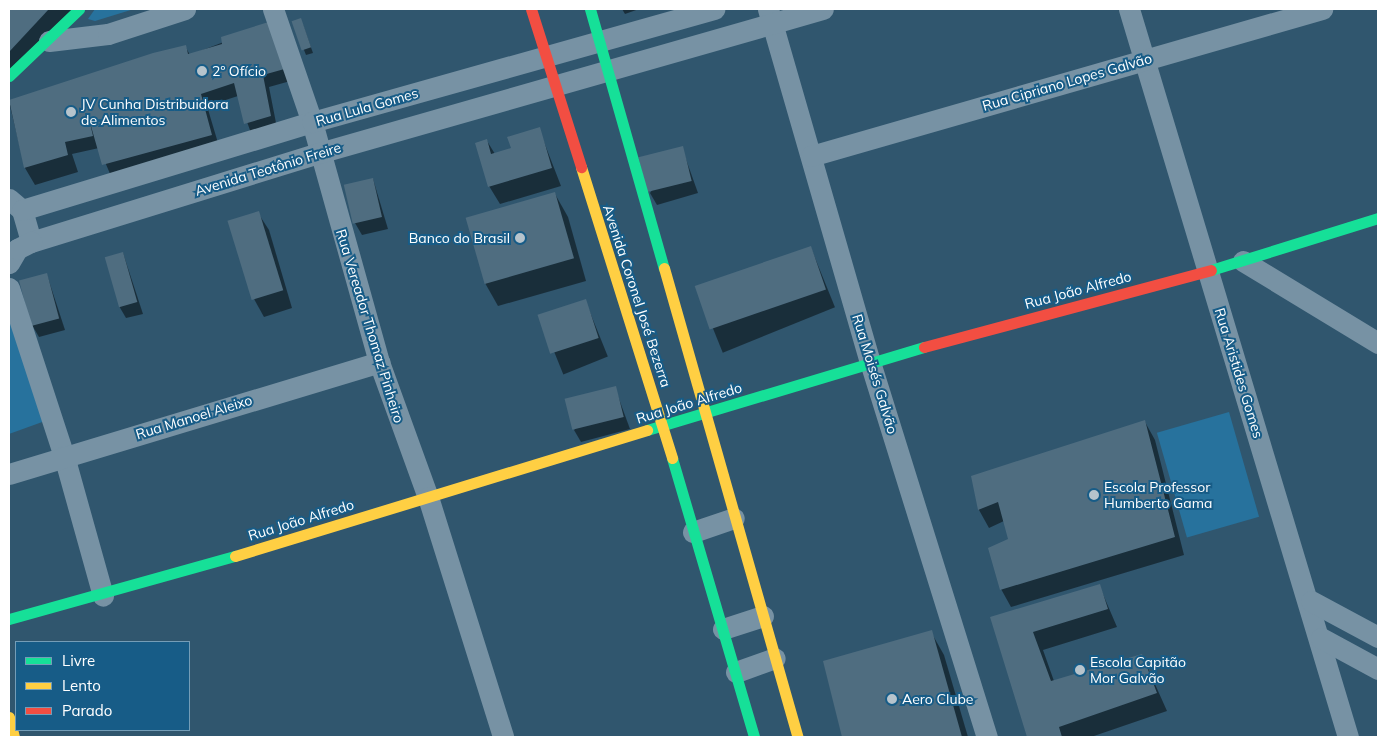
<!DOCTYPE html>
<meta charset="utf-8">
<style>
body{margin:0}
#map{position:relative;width:1387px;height:746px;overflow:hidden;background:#30566e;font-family:Mulish,sans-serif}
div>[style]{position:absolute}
.green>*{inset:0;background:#27729d;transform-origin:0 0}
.shadow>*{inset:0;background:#0007;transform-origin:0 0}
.building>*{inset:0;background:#4f6d80;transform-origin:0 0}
.street>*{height:21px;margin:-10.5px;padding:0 10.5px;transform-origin:10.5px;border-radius:10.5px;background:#7792a4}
.fast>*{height:11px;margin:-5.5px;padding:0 5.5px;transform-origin:5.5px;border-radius:5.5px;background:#16e098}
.slow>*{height:11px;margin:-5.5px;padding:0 5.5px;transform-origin:5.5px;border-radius:5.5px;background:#ffcf43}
.jam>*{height:11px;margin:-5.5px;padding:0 5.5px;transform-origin:5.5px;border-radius:5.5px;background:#f24e42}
.dots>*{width:14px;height:14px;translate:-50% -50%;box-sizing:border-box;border:2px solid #175c87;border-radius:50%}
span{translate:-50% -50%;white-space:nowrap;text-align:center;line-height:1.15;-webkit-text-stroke:4px #175c87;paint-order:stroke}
.poi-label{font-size:14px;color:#fff}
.left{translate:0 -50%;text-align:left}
.right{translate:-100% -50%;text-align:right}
.street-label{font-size:14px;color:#fff}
.frame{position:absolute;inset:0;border:10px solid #fff;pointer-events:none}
.legend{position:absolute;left:15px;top:641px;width:175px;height:90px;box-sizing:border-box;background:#175c87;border:1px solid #749db7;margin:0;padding:6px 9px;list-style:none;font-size:15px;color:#fff}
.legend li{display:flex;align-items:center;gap:10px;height:25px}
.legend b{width:25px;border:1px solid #749db7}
</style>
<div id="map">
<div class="green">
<div style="clip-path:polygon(95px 9px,134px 9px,95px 21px,88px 19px)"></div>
<div style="clip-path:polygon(9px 304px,45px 421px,9px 434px)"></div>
<div style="left:1229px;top:412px;width:109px;height:75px;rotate:74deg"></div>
</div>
<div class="shadow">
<div style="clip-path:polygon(9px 9px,73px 9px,9px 79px)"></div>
<div style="clip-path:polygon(622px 9px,639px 9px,625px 14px)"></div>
<div style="clip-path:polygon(275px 22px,294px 80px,269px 87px,277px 128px,252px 136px,238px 96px,207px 106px,221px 153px,114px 183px,99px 148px,72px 154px,78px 172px,35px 185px,25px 168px,9px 102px,185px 46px,190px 55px)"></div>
<div style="clip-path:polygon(293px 22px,303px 25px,313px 53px,306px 55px)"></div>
<div style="clip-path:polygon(539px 129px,561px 186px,500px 204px,489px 186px,487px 141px,495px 154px,512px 149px)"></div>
<div style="clip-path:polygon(682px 148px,698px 193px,657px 205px,650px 193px)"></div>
<div style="clip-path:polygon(373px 179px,388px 229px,362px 235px,355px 223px)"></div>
<div style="clip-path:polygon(555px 194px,568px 217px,586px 281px,498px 306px,485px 283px)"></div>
<div style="clip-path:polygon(258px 213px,269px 230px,292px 308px,264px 317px,254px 299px,230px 222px)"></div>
<div style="left:811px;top:248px;width:64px;height:121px;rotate:68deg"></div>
<div style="clip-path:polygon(123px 253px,143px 314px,126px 318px,119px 306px)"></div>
<div style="clip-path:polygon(47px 275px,65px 330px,39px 337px,32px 325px)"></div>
<div style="left:585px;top:300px;width:61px;height:48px;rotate:68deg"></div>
<div style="clip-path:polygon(615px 388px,630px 429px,581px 442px,574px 430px)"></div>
<div style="clip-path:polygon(1145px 422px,1155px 440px,1184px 555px,1011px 607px,1001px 589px,1009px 540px,1004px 521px,989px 528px,979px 510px,972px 477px)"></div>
<div style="clip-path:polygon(1099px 585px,1117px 627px,1043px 650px,1054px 681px,1142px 655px,1167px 711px,1091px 737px,1028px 737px,992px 618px)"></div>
<div style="clip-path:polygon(931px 632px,944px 655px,968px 737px,843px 737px,825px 662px)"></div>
</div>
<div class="building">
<div style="clip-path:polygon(9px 9px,49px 9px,9px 52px)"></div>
<div style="left:301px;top:18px;width:31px;height:10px;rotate:71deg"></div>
<div style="clip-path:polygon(275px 20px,288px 68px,263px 75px,271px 116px,244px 124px,234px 83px,201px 94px,212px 135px,102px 165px,89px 119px,93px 136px,65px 142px,68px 155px,24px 168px,9px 100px,153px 53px,186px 45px,188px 54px,222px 44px,221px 37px)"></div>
<div style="clip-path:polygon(540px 127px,552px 168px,488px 187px,475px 143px,487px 139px,491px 154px,511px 148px,507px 137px)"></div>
<div style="left:683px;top:146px;width:36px;height:46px;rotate:76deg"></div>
<div style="left:373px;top:178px;width:40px;height:30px;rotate:77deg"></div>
<div style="left:555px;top:192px;width:69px;height:93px;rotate:74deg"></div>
<div style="left:259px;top:211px;width:83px;height:33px;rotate:73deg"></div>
<div style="left:811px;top:246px;width:46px;height:123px;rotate:71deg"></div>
<div style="left:123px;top:252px;width:52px;height:19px;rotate:74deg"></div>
<div style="left:47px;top:273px;width:47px;height:29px;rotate:75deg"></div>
<div style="left:586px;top:299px;width:41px;height:51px;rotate:72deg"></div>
<div style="left:616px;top:386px;width:32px;height:53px;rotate:76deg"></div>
<div style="clip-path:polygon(1145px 420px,1175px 537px,1000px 590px,988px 548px,1008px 539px,998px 502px,978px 510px,971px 476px)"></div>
<div style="clip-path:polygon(1100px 584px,1108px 609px,1033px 632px,1051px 681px,1142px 654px,1157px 693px,1059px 727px,1062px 737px,1027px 737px,990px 617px)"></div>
<div style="clip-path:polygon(932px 630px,962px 737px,842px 737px,823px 661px)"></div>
</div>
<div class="street">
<div style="left:273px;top:9px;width:120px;rotate:71deg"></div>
<div style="left:312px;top:122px;width:249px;rotate:74.4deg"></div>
<div style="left:379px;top:362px;width:144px;rotate:70.1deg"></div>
<div style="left:428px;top:497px;width:251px;rotate:72.6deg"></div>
<div style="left:768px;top:9px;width:367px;rotate:73.9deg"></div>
<div style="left:870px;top:362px;width:393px;rotate:72.7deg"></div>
<div style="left:1129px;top:9px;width:760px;rotate:73.26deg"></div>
<div style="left:49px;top:41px;width:59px;rotate:-6.8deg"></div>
<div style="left:108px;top:34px;width:81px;rotate:-18deg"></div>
<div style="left:811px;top:156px;width:532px;rotate:-16.05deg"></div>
<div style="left:9px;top:199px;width:17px;rotate:40deg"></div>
<div style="left:22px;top:210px;width:33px;rotate:74deg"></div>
<div style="left:31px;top:242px;width:301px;rotate:-17.2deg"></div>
<div style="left:319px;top:153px;width:524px;rotate:-15.95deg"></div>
<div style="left:22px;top:210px;width:303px;rotate:-16.9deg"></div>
<div style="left:312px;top:122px;width:418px;rotate:-15.7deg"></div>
<div style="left:1243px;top:261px;width:158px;rotate:31.3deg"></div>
<div style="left:9px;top:263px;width:16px;rotate:-60deg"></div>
<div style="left:17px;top:249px;width:16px;rotate:-27deg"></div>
<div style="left:9px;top:288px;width:177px;rotate:71.9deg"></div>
<div style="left:64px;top:456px;width:145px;rotate:74.4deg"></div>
<div style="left:9px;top:474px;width:387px;rotate:-16.8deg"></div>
<div style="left:693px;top:532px;width:43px;rotate:-18.9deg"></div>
<div style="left:1311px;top:601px;width:76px;rotate:28.2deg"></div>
<div style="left:723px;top:629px;width:42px;rotate:-18deg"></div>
<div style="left:1321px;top:638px;width:65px;rotate:28.5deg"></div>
<div style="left:736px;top:672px;width:41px;rotate:-19.7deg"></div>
</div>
<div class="fast">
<div style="left:590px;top:9px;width:269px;rotate:74.1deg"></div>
<div style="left:9px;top:76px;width:97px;rotate:-43.7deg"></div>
<div style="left:1211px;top:270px;width:175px;rotate:-17.3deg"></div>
<div style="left:647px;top:430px;width:289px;rotate:-16.7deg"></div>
<div style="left:672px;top:458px;width:291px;rotate:73.6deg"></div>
<div style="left:9px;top:619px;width:235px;rotate:-15.6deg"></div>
</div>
<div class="slow">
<div style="left:581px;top:167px;width:305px;rotate:72.6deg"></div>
<div style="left:664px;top:268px;width:488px;rotate:74.1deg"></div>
<div style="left:235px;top:556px;width:431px;rotate:-17deg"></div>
<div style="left:9px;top:717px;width:21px;rotate:76deg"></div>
</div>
<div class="jam">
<div style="left:531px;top:9px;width:166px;rotate:72.4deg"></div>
<div style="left:924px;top:347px;width:297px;rotate:-15deg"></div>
</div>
<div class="dots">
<div style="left:202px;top:71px;background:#b7c4cc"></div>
<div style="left:71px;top:112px;background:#b7c4cc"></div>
<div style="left:520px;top:238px;background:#b7c4cc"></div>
<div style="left:1094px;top:495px;background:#b7c4cc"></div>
<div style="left:1080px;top:670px;background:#b7c4cc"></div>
<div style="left:892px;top:699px;background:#b7c4cc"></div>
</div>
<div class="poi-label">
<span class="left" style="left:212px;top:71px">2º Ofício</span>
<span class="left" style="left:81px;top:112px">JV Cunha Distribuidora<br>de Alimentos</span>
<span class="right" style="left:510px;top:238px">Banco do Brasil</span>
<span class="left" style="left:1104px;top:495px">Escola Professor<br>Humberto Gama</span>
<span class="left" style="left:1090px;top:670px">Escola Capitão<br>Mor Galvão</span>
<span class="left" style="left:902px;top:699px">Aero Clube</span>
</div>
<div class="street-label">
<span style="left:1067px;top:82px;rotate:-16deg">Rua Cipriano Lopes Galvão</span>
<span style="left:367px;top:107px;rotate:-16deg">Rua Lula Gomes</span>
<span style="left:268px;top:169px;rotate:-17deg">Avenida Teotônio Freire</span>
<span style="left:1078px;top:290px;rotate:-15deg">Rua João Alfredo</span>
<span style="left:637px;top:296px;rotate:72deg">Avenida Coronel José Bezerra</span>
<span style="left:370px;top:326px;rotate:73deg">Rua Vereador Thomaz Pinheiro</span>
<span style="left:1239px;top:373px;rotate:73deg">Rua Aristides Gomes</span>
<span style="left:875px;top:374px;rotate:73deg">Rua Moisés Galvão</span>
<span style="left:689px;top:403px;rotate:-17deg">Rua João Alfredo</span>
<span style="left:194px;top:417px;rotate:-17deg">Rua Manoel Aleixo</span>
<span style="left:301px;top:520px;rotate:-17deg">Rua João Alfredo</span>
</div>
<div class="frame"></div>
<ul class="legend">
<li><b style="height:6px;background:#16e098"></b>Livre</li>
<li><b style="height:6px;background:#ffcf43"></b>Lento</li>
<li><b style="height:6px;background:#f24e42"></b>Parado</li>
</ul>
</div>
